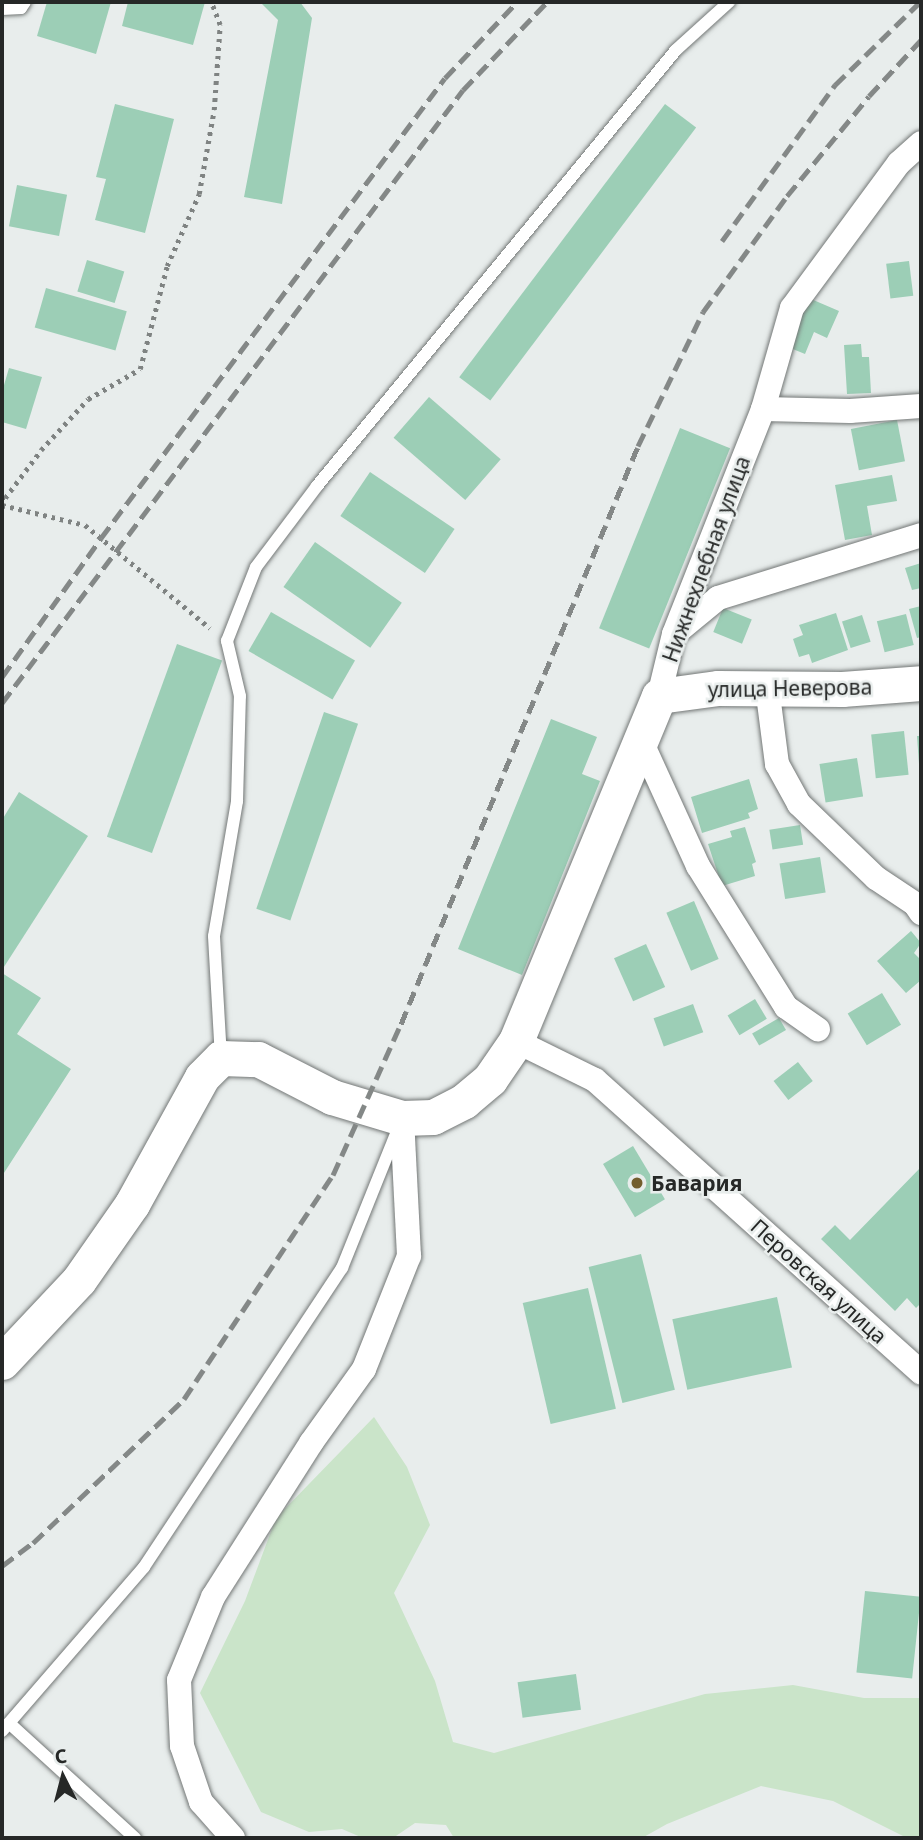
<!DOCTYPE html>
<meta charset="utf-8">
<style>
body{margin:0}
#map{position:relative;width:923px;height:1840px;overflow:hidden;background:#e8edec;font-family:"Noto Sans",sans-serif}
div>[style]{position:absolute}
.green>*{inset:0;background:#cae4c9}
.building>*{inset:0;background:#9cceb6;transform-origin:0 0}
.path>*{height:4.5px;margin-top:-2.25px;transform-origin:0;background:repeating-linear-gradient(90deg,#7f8382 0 3.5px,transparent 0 8.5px)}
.roads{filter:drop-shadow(0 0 2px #737776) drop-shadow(0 0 2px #737776)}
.lane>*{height:12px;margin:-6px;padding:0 6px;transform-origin:6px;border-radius:6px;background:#fff}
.street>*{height:24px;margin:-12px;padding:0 12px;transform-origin:12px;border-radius:12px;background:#fff}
.secondary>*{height:35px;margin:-17.5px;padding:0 17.5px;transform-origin:17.5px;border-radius:17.5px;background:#fff}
.rail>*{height:5px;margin-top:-2.5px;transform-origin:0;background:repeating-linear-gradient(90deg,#848887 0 14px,transparent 0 21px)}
.dots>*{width:19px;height:19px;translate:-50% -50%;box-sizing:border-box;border:4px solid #e8edec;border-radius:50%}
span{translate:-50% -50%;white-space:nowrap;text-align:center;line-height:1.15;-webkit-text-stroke:5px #e8edec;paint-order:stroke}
.street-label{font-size:21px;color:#262827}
.poi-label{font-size:21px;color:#262827;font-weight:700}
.left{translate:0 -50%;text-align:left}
.frame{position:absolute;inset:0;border:4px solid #262827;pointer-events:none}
.north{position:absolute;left:28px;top:1742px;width:70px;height:70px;-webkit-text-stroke:5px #e8edec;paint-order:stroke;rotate:354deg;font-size:19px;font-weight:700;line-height:28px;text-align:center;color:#262827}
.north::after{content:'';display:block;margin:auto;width:24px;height:32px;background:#262827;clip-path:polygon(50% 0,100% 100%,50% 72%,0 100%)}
</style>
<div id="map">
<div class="green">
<div style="clip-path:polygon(374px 1417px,407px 1467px,430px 1525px,394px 1593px,435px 1681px,453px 1742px,494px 1753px,705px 1694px,793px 1685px,864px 1698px,921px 1698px,921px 1838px,907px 1838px,833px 1801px,761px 1786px,667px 1824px,642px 1838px,454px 1838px,446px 1825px,415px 1823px,393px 1838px,363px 1838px,342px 1829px,309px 1832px,261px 1812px,200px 1693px,245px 1601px,276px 1518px)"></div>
</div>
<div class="building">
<div style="clip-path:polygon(47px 2px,111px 2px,96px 54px,37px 36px)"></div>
<div style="clip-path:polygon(128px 2px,205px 2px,193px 45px,122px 26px)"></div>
<div style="clip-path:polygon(260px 2px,300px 2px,312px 18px,282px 204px,244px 197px,278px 20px)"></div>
<div style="clip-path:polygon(115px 104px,174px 119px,145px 233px,95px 220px,106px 179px,96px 177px)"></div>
<div style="left:665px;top:104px;width:39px;height:342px;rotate:37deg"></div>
<div style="left:17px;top:185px;width:51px;height:42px;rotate:11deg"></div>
<div style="left:87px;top:260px;width:39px;height:33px;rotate:17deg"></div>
<div style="left:909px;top:261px;width:35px;height:23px;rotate:83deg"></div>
<div style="left:46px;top:288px;width:84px;height:41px;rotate:16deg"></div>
<div style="clip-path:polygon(804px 296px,839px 311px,827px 338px,814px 332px,805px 354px,783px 345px)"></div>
<div style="clip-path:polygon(861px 344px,862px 357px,869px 357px,871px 393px,847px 394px,844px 345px)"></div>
<div style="clip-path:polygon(9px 368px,42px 377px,26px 429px,2px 422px,2px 392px)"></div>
<div style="left:429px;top:397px;width:95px;height:54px;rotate:41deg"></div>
<div style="left:897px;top:420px;width:42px;height:47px;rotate:79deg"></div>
<div style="left:680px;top:428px;width:54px;height:216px;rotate:22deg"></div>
<div style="left:370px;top:472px;width:102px;height:53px;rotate:34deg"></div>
<div style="clip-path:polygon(892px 475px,897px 501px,867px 506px,872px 535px,845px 540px,835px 485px)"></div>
<div style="left:315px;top:542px;width:106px;height:55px;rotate:35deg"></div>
<div style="clip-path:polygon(921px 563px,921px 588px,912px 590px,905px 568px)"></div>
<div style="clip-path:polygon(921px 606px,921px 637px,917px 638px,909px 609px)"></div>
<div style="left:723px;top:608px;width:31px;height:26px;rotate:22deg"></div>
<div style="left:271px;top:612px;width:97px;height:45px;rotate:30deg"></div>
<div style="clip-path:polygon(836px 613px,848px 650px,812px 663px,809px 654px,799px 657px,793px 639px,803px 635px,799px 625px)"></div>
<div style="left:906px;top:614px;width:32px;height:30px;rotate:76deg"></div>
<div style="left:862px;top:615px;width:28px;height:21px;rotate:72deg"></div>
<div style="left:177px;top:644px;width:48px;height:205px;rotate:20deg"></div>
<div style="left:324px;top:712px;width:36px;height:208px;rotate:19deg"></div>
<div style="clip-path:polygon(551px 719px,597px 737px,582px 774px,600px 781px,522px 975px,458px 949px)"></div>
<div style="left:904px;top:731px;width:44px;height:33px;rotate:84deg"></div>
<div style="clip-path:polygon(917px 736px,921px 736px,921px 764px,919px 764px)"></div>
<div style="left:857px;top:758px;width:39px;height:38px;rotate:81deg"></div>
<div style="clip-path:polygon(749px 779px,758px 809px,748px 813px,750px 818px,702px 833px,691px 797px)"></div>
<div style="clip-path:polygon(19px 792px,88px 836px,2px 970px,2px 820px)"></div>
<div style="left:800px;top:825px;width:20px;height:31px;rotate:81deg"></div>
<div style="clip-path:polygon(745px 827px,756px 862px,752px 864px,755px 876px,722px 886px,708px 844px,732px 837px,730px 831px)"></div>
<div style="left:820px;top:857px;width:36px;height:41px;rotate:81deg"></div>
<div style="left:694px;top:901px;width:63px;height:30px;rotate:67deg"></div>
<div style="clip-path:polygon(911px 931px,921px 943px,914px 953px,921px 960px,921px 980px,906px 993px,877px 961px)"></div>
<div style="left:646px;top:944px;width:47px;height:35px;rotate:66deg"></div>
<div style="clip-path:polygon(2px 973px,41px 998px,17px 1034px,71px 1069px,2px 1176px)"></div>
<div style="left:882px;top:993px;width:37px;height:40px;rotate:59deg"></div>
<div style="left:755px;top:999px;width:23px;height:32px;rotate:59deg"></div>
<div style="left:693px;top:1004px;width:30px;height:42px;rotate:70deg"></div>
<div style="left:779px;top:1018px;width:14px;height:31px;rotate:60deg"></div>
<div style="left:798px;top:1062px;width:24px;height:31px;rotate:52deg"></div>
<div style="left:633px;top:1146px;width:62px;height:35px;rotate:59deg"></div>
<div style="clip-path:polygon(921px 1167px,921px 1303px,916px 1308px,907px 1298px,895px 1311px,821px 1239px,835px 1225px,850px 1240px)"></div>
<div style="left:641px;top:1254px;width:140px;height:54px;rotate:76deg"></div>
<div style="left:588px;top:1288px;width:124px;height:67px;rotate:77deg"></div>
<div style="left:777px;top:1297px;width:72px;height:107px;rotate:78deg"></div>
<div style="left:865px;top:1591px;width:56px;height:82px;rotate:6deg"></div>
<div style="left:576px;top:1674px;width:36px;height:59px;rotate:82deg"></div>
</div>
<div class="path">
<div style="left:2px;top:498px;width:3px"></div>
<div style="left:5px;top:498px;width:60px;rotate:-53.1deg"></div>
<div style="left:41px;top:450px;width:69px;rotate:-47.3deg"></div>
<div style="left:88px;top:399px;width:60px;rotate:-30deg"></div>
<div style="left:140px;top:369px;width:106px;rotate:-75.3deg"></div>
<div style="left:167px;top:266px;width:79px;rotate:-66deg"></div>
<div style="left:199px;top:194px;width:85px;rotate:-79.9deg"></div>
<div style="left:214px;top:110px;width:85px;rotate:-86deg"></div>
<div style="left:220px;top:25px;width:25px;rotate:-111deg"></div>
<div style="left:2px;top:505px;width:85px;rotate:13.5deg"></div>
<div style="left:85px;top:525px;width:162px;rotate:39.5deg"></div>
</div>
<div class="roads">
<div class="lane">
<div style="left:2px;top:9px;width:19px;rotate:-3deg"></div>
<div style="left:21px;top:8px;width:7px;rotate:-56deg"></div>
<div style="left:221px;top:1058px;width:122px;rotate:-93.3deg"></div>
<div style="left:214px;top:936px;width:137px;rotate:-80.3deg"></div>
<div style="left:237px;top:801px;width:105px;rotate:-88.4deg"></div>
<div style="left:240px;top:696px;width:57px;rotate:-103.3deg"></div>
<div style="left:227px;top:641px;width:79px;rotate:-68.6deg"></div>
<div style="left:256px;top:567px;width:101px;rotate:-53deg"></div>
<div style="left:317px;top:486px;width:565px;rotate:-50.53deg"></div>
<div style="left:676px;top:50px;width:72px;rotate:-42.2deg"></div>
<div style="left:9px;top:1723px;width:171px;rotate:42.4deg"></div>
<div style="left:2px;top:1731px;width:217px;rotate:-49.1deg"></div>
<div style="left:144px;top:1567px;width:359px;rotate:-56.5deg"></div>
<div style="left:342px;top:1268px;width:148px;rotate:-68.1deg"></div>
</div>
<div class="street">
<div style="left:763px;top:409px;width:87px;rotate:1.3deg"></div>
<div style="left:850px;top:411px;width:71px;rotate:-4deg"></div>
<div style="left:678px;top:631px;width:52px;rotate:-39.5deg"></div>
<div style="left:718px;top:598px;width:213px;rotate:-17.2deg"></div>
<div style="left:767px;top:687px;width:78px;rotate:82.6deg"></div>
<div style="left:777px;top:764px;width:46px;rotate:61.2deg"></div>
<div style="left:799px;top:804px;width:107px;rotate:43.9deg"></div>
<div style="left:876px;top:878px;width:47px;rotate:33.7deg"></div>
<div style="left:915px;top:904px;width:11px;rotate:56deg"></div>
<div style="left:659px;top:696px;width:64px;rotate:-76.4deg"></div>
<div style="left:674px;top:634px;width:242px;rotate:-68.4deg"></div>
<div style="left:763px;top:409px;width:105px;rotate:-74deg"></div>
<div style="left:792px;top:308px;width:180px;rotate:-53.6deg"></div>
<div style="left:899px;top:163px;width:30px;rotate:-42deg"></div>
<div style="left:641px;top:741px;width:137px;rotate:65.5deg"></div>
<div style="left:698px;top:866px;width:166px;rotate:58deg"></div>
<div style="left:786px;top:1007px;width:39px;rotate:35deg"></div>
<div style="left:516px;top:1041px;width:88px;rotate:26.3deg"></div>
<div style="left:595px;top:1080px;width:438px;rotate:41.9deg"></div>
<div style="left:233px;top:1838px;width:48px;rotate:-131.6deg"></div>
<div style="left:201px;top:1802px;width:59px;rotate:-108.7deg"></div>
<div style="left:182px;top:1746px;width:66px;rotate:-92.6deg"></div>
<div style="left:179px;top:1680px;width:90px;rotate:-67.7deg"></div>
<div style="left:213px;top:1597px;width:183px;rotate:-57.5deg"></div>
<div style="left:311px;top:1443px;width:91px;rotate:-54.4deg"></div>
<div style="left:364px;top:1369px;width:122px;rotate:-68.3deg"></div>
<div style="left:409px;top:1256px;width:138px;rotate:-92.9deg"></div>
</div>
<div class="secondary">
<div style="left:2px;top:1362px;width:112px;rotate:-46.8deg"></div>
<div style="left:79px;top:1280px;width:93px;rotate:-55.1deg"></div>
<div style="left:132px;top:1204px;width:145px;rotate:-61.1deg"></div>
<div style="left:202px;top:1077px;width:27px;rotate:-45deg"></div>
<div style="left:221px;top:1058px;width:37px;rotate:2deg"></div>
<div style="left:258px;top:1059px;width:83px;rotate:27.2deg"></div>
<div style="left:332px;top:1097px;width:73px;rotate:16.7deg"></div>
<div style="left:402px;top:1118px;width:31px;rotate:-2deg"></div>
<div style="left:433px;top:1117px;width:35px;rotate:-27deg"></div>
<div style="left:464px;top:1101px;width:34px;rotate:-40deg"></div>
<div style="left:490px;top:1079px;width:46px;rotate:-55.6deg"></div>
<div style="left:516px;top:1041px;width:373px;rotate:-67.5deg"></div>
<div style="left:659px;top:696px;width:60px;rotate:-7.7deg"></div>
<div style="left:718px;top:688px;width:124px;rotate:0.5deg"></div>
<div style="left:842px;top:689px;width:79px;rotate:-4.3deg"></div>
</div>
</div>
<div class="rail">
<div style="left:722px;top:241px;width:193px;rotate:-54.1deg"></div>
<div style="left:835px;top:85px;width:119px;rotate:-44.3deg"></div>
<div style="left:2px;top:677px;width:171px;rotate:-54.5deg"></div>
<div style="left:101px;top:538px;width:574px;rotate:-53.21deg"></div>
<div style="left:445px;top:78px;width:105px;rotate:-46.5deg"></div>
<div style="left:2px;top:703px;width:767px;rotate:-53.06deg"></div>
<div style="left:463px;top:90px;width:122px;rotate:-46.3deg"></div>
<div style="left:2px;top:1566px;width:39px;rotate:-37deg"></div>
<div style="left:33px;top:1543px;width:209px;rotate:-43.6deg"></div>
<div style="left:184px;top:1399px;width:269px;rotate:-56.4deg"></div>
<div style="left:333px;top:1175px;width:166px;rotate:-65.8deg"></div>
<div style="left:401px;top:1024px;width:625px;rotate:-67.7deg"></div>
<div style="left:638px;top:446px;width:149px;rotate:-64.1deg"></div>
<div style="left:703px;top:312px;width:143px;rotate:-54.1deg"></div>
<div style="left:787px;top:196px;width:129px;rotate:-50.6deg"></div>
<div style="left:869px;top:96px;width:76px;rotate:-47.1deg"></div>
</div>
<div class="dots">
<div style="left:637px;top:1183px;background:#735e2e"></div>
</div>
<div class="street-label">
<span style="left:706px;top:559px;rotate:-70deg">Нижнехлебная улица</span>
<span style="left:790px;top:688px;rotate:-1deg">улица Неверова</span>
<span style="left:819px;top:1281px;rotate:42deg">Перовская улица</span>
</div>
<div class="poi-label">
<span class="left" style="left:651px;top:1183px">Бавария</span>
</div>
<div class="frame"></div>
<div class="north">С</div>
</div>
